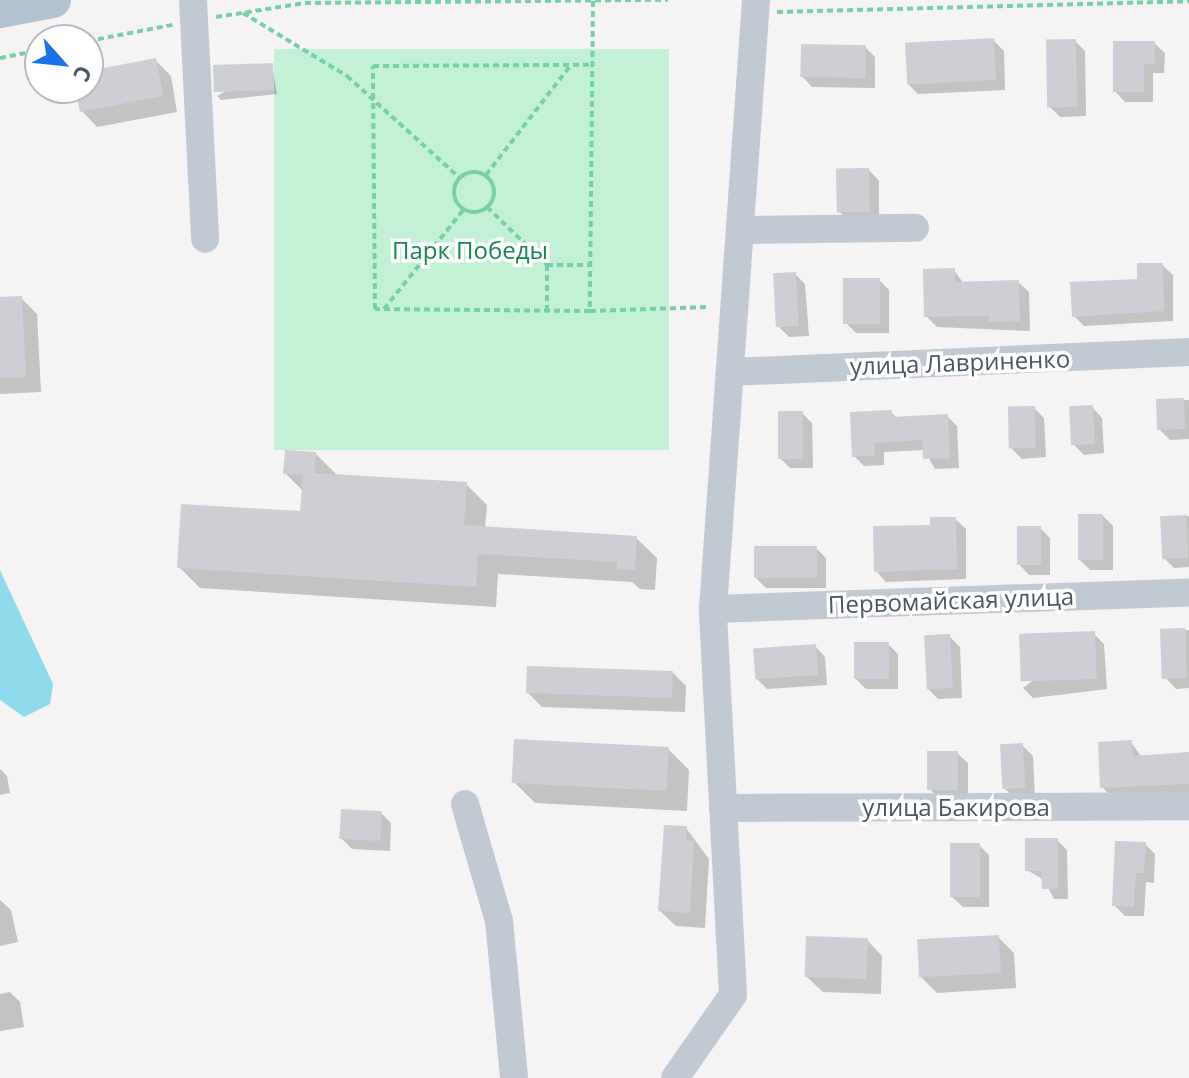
<!DOCTYPE html>
<meta charset="utf-8">
<style>
body{margin:0}
#map{position:relative;width:1189px;height:1078px;overflow:hidden;background:#f5f3f3;font-family:"Open Sans",sans-serif}
div>[style]{position:absolute}
.green>*{inset:0;background:#c3f1d5;transform-origin:0 0}
.water>*{inset:0;background:#90daee}
.shadow>*{inset:0;background:#0003}
.building>*{inset:0;background:#cdcfd5;transform-origin:0 0}
.path>*{height:4px;margin-top:-2px;transform-origin:0;background:repeating-linear-gradient(90deg,#7ad0a6 0 6px,transparent 0 10px)}
.path>.ring{margin:-2px;padding:0;box-sizing:content-box;background:none;border:4px solid #7ad0a6;border-radius:50%}
.minor>*{height:28px;margin:-14px;padding:0 14px;transform-origin:14px;border-radius:14px;background:#c1cad2}
.major>*{height:36px;margin:-18px;padding:0 18px;transform-origin:18px;border-radius:18px;background:#b3c2d1}
span{translate:-50% -50%;white-space:nowrap;text-align:center;line-height:1.15;-webkit-text-stroke:7px #fff;paint-order:stroke}
.park-label{font-size:24px;color:#17864f}
.street-label{font-size:24px;color:#4a5661}
.north{position:absolute;left:24px;top:24px;width:80px;height:80px;box-sizing:border-box;background:#fff;border:2px solid #b7bbc0;border-radius:50%;rotate:117deg;font-size:22px;font-weight:700;line-height:32px;text-align:center;color:#4a5661}
.north::after{content:'';display:block;margin:auto;width:28px;height:36px;background:#1a73e8;clip-path:polygon(50% 0,100% 100%,50% 72%,0 100%)}
</style>
<div id="map">
<div class="green">
<div style="left:274px;top:49px;width:395px;height:401px"></div>
</div>
<div class="water">
<div style="clip-path:polygon(0 570px,53px 684px,50px 704px,24px 717px,0 700px)"></div>
</div>
<div class="shadow">
<div style="clip-path:polygon(993px 40px,1004px 51px,1005px 90px,918px 94px,907px 83px)"></div>
<div style="clip-path:polygon(1075px 41px,1085px 51px,1086px 116px,1060px 117px,1049px 106px)"></div>
<div style="clip-path:polygon(1154px 43px,1165px 53px,1164px 73px,1153px 73px,1153px 102px,1125px 102px,1115px 91px)"></div>
<div style="clip-path:polygon(865px 47px,875px 57px,875px 88px,812px 87px,802px 76px)"></div>
<div style="clip-path:polygon(155px 60px,171px 76px,177px 112px,97px 127px,82px 111px,77px 88px,88px 88px,88px 73px)"></div>
<div style="clip-path:polygon(272px 66px,277px 94px,221px 100px,217px 96px)"></div>
<div style="clip-path:polygon(869px 170px,879px 181px,879px 221px,849px 221px,839px 211px)"></div>
<div style="clip-path:polygon(1162px 265px,1173px 275px,1173px 321px,1084px 326px,1074px 316px)"></div>
<div style="clip-path:polygon(954px 270px,964px 284px,1018px 282px,1029px 292px,1030px 331px,937px 327px,926px 316px)"></div>
<div style="clip-path:polygon(795px 274px,805px 284px,809px 336px,789px 337px,779px 327px)"></div>
<div style="clip-path:polygon(879px 280px,889px 290px,889px 333px,856px 333px,846px 323px)"></div>
<div style="clip-path:polygon(21px 298px,37px 314px,41px 392px,0 394px,0 299px)"></div>
<div style="clip-path:polygon(1189px 400px,1189px 439px,1170px 440px,1159px 429px,1158px 401px)"></div>
<div style="clip-path:polygon(1092px 407px,1102px 418px,1104px 453px,1084px 455px,1073px 444px)"></div>
<div style="clip-path:polygon(1034px 408px,1044px 418px,1046px 457px,1022px 459px,1012px 449px)"></div>
<div style="clip-path:polygon(891px 412px,898px 419px,947px 416px,957px 426px,959px 468px,935px 469px,924px 450px,884px 452px,884px 465px,864px 466px,854px 456px)"></div>
<div style="clip-path:polygon(802px 413px,812px 423px,813px 468px,790px 468px,780px 458px)"></div>
<div style="clip-path:polygon(316px 454px,337px 475px,466px 484px,487px 505px,485px 528px,636px 538px,657px 558px,655px 590px,640px 589px,632px 582px,498px 574px,496px 607px,200px 588px,179px 567px,302px 513px,304px 492px,285px 473px)"></div>
<div style="clip-path:polygon(1103px 516px,1113px 526px,1113px 570px,1090px 570px,1080px 560px)"></div>
<div style="clip-path:polygon(1189px 516px,1189px 567px,1174px 568px,1164px 558px,1162px 518px)"></div>
<div style="clip-path:polygon(955px 519px,966px 529px,966px 579px,886px 582px,876px 571px,932px 527px)"></div>
<div style="clip-path:polygon(1040px 528px,1050px 538px,1050px 575px,1029px 575px,1019px 564px)"></div>
<div style="clip-path:polygon(816px 548px,826px 558px,826px 588px,766px 588px,756px 578px)"></div>
<div style="clip-path:polygon(1189px 630px,1189px 688px,1176px 689px,1166px 678px,1163px 632px)"></div>
<div style="clip-path:polygon(1094px 634px,1104px 644px,1107px 689px,1033px 698px,1023px 688px)"></div>
<div style="clip-path:polygon(949px 636px,960px 647px,962px 698px,938px 699px,928px 689px)"></div>
<div style="clip-path:polygon(888px 644px,898px 654px,898px 689px,866px 689px,856px 679px)"></div>
<div style="clip-path:polygon(815px 646px,825px 657px,827px 685px,767px 689px,757px 679px)"></div>
<div style="clip-path:polygon(672px 672px,686px 686px,685px 712px,542px 707px,528px 693px)"></div>
<div style="clip-path:polygon(1131px 742px,1142px 758px,1189px 754px,1189px 794px,1112px 797px,1102px 787px)"></div>
<div style="clip-path:polygon(1022px 745px,1033px 756px,1035px 797px,1014px 798px,1004px 788px)"></div>
<div style="clip-path:polygon(668px 749px,689px 770px,687px 811px,535px 803px,514px 782px)"></div>
<div style="clip-path:polygon(957px 753px,968px 763px,968px 799px,940px 800px,930px 789px)"></div>
<div style="clip-path:polygon(0 769px,7px 776px,10px 793px,0 795px)"></div>
<div style="clip-path:polygon(381px 813px,391px 823px,390px 851px,352px 849px,342px 839px)"></div>
<div style="clip-path:polygon(686px 828px,709px 859px,705px 928px,676px 926px,660px 911px)"></div>
<div style="clip-path:polygon(1057px 840px,1067px 850px,1068px 899px,1054px 899px,1044px 880px,1027px 870px)"></div>
<div style="clip-path:polygon(1145px 844px,1155px 854px,1154px 883px,1146px 882px,1144px 916px,1125px 916px,1114px 905px)"></div>
<div style="clip-path:polygon(979px 845px,989px 855px,989px 907px,963px 907px,952px 897px)"></div>
<div style="clip-path:polygon(0 900px,11px 910px,18px 942px,0 946px)"></div>
<div style="clip-path:polygon(998px 937px,1014px 953px,1016px 988px,937px 993px,921px 977px)"></div>
<div style="clip-path:polygon(867px 940px,882px 956px,881px 994px,823px 992px,807px 977px)"></div>
<div style="clip-path:polygon(10px 992px,20px 1002px,24px 1027px,0 1031px,0 994px)"></div>
</div>
<div class="building">
<div style="left:994px;top:38px;width:42px;height:89px;rotate:87deg"></div>
<div style="left:1076px;top:39px;width:68px;height:30px;rotate:89deg"></div>
<div style="clip-path:polygon(1113px 41px,1155px 41px,1155px 64px,1144px 64px,1144px 92px,1113px 92px)"></div>
<div style="left:801px;top:44px;width:65px;height:33px;rotate:1deg"></div>
<div style="clip-path:polygon(156px 58px,163px 96px,80px 112px,75px 88px,88px 88px,88px 71px)"></div>
<div style="left:273px;top:63px;width:27px;height:60px;rotate:88deg"></div>
<div style="left:869px;top:168px;width:44px;height:33px;rotate:89deg"></div>
<div style="clip-path:polygon(1137px 263px,1163px 263px,1164px 311px,1072px 317px,1070px 282px,1137px 279px)"></div>
<div style="clip-path:polygon(955px 268px,955px 282px,1019px 280px,1020px 321px,989px 322px,989px 316px,924px 317px,923px 269px)"></div>
<div style="left:796px;top:272px;width:54px;height:23px;rotate:87deg"></div>
<div style="left:843px;top:278px;width:37px;height:46px"></div>
<div style="clip-path:polygon(22px 296px,26px 377px,0 378px,0 297px)"></div>
<div style="left:1184px;top:398px;width:31px;height:28px;rotate:88deg"></div>
<div style="left:1093px;top:405px;width:39px;height:24px;rotate:87deg"></div>
<div style="left:1035px;top:406px;width:42px;height:27px;rotate:89deg"></div>
<div style="clip-path:polygon(892px 410px,892px 417px,948px 414px,950px 458px,923px 459px,922px 440px,874px 443px,875px 456px,852px 457px,850px 412px)"></div>
<div style="left:778px;top:411px;width:25px;height:48px"></div>
<div style="clip-path:polygon(285px 450px,316px 452px,315px 473px,467px 482px,464px 525px,637px 536px,635px 570px,617px 569px,617px 562px,478px 554px,476px 587px,177px 568px,181px 504px,300px 511px,303px 475px,283px 474px)"></div>
<div style="left:1078px;top:514px;width:25px;height:46px"></div>
<div style="left:1186px;top:515px;width:43px;height:26px;rotate:87deg"></div>
<div style="clip-path:polygon(930px 517px,956px 517px,957px 569px,874px 572px,873px 526px,930px 525px)"></div>
<div style="left:1017px;top:526px;width:24px;height:39px"></div>
<div style="left:754px;top:546px;width:63px;height:32px"></div>
<div style="left:1185px;top:628px;width:50px;height:25px;rotate:88deg"></div>
<div style="left:1095px;top:631px;width:48px;height:76px;rotate:88deg"></div>
<div style="left:950px;top:634px;width:54px;height:26px;rotate:87deg"></div>
<div style="left:854px;top:642px;width:35px;height:37px"></div>
<div style="left:816px;top:644px;width:31px;height:63px;rotate:86deg"></div>
<div style="left:527px;top:666px;width:146px;height:27px;rotate:2deg"></div>
<div style="left:514px;top:739px;width:155px;height:44px;rotate:3deg"></div>
<div style="clip-path:polygon(1132px 740px,1133px 756px,1189px 752px,1189px 784px,1100px 788px,1098px 742px)"></div>
<div style="left:1023px;top:743px;width:45px;height:23px;rotate:87deg"></div>
<div style="left:927px;top:751px;width:31px;height:39px"></div>
<div style="left:341px;top:809px;width:41px;height:30px;rotate:3deg"></div>
<div style="clip-path:polygon(664px 825px,687px 826px,686px 840px,694px 841px,690px 913px,658px 911px)"></div>
<div style="clip-path:polygon(1025px 838px,1058px 838px,1058px 889px,1042px 889px,1041px 871px,1025px 871px)"></div>
<div style="clip-path:polygon(1115px 841px,1146px 842px,1144px 873px,1136px 873px,1134px 907px,1112px 906px)"></div>
<div style="left:950px;top:843px;width:30px;height:54px"></div>
<div style="left:999px;top:935px;width:38px;height:82px;rotate:87deg"></div>
<div style="left:806px;top:936px;width:62px;height:41px;rotate:2deg"></div>
</div>
<div class="path">
<div style="left:593px;top:1px;width:310px;rotate:90.6deg"></div>
<div style="left:590px;top:311px;width:119px;rotate:-1.9deg"></div>
<div style="left:777px;top:12px;width:412px;rotate:-1.5deg"></div>
<div style="left:243px;top:13px;width:122px;rotate:31.2deg"></div>
<div style="left:347px;top:76px;width:152px;rotate:42.1deg"></div>
<div style="left:216px;top:17px;width:90px;rotate:-8.9deg"></div>
<div style="left:305px;top:3px;width:363px;rotate:-0.5deg"></div>
<div style="left:88px;top:41px;width:86px;rotate:-10.8deg"></div>
<div style="left:0;top:58px;width:41px;rotate:-11.3deg"></div>
<div class="ring" style="left:454px;top:172px;width:36px;height:36px"></div>
<div style="left:486px;top:175px;width:138px;rotate:-52.4deg"></div>
<div style="left:487px;top:207px;width:83px;rotate:44deg"></div>
<div style="left:547px;top:265px;width:46px;rotate:90deg"></div>
<div style="left:547px;top:265px;width:44px"></div>
<div style="left:384px;top:309px;width:128px;rotate:-51.3deg"></div>
<div style="left:590px;top:311px;width:215px;rotate:-179.5deg"></div>
<div style="left:375px;top:309px;width:243px;rotate:-90.5deg"></div>
<div style="left:373px;top:66px;width:218px;rotate:-0.3deg"></div>
</div>
<div class="minor">
<div style="left:193px;top:0;width:239px;rotate:87.1deg"></div>
<div style="left:740px;top:230px;width:175px;rotate:-0.7deg"></div>
<div style="left:731px;top:372px;width:458px;rotate:-2.5deg"></div>
<div style="left:713px;top:609px;width:476px;rotate:-2deg"></div>
<div style="left:465px;top:804px;width:122px;rotate:73.8deg"></div>
<div style="left:499px;top:921px;width:158px;rotate:84.5deg"></div>
<div style="left:723px;top:808px;width:466px;rotate:-0.2deg"></div>
<div style="left:675px;top:1078px;width:101px;rotate:-55.1deg"></div>
<div style="left:733px;top:995px;width:387px;rotate:-93deg"></div>
<div style="left:713px;top:609px;width:611px;rotate:-85.96deg"></div>
</div>
<div class="major">
<div style="left:0;top:10px;width:54px;rotate:-10.7deg"></div>
</div>
<div class="park-label">
<span style="left:470px;top:250px">Парк Победы</span>
</div>
<div class="street-label">
<span style="left:960px;top:362px;rotate:-2deg">улица Лавриненко</span>
<span style="left:951px;top:600px;rotate:-2deg">Первомайская улица</span>
<span style="left:956px;top:807px">улица Бакирова</span>
</div>
<div class="north">С</div>
</div>
